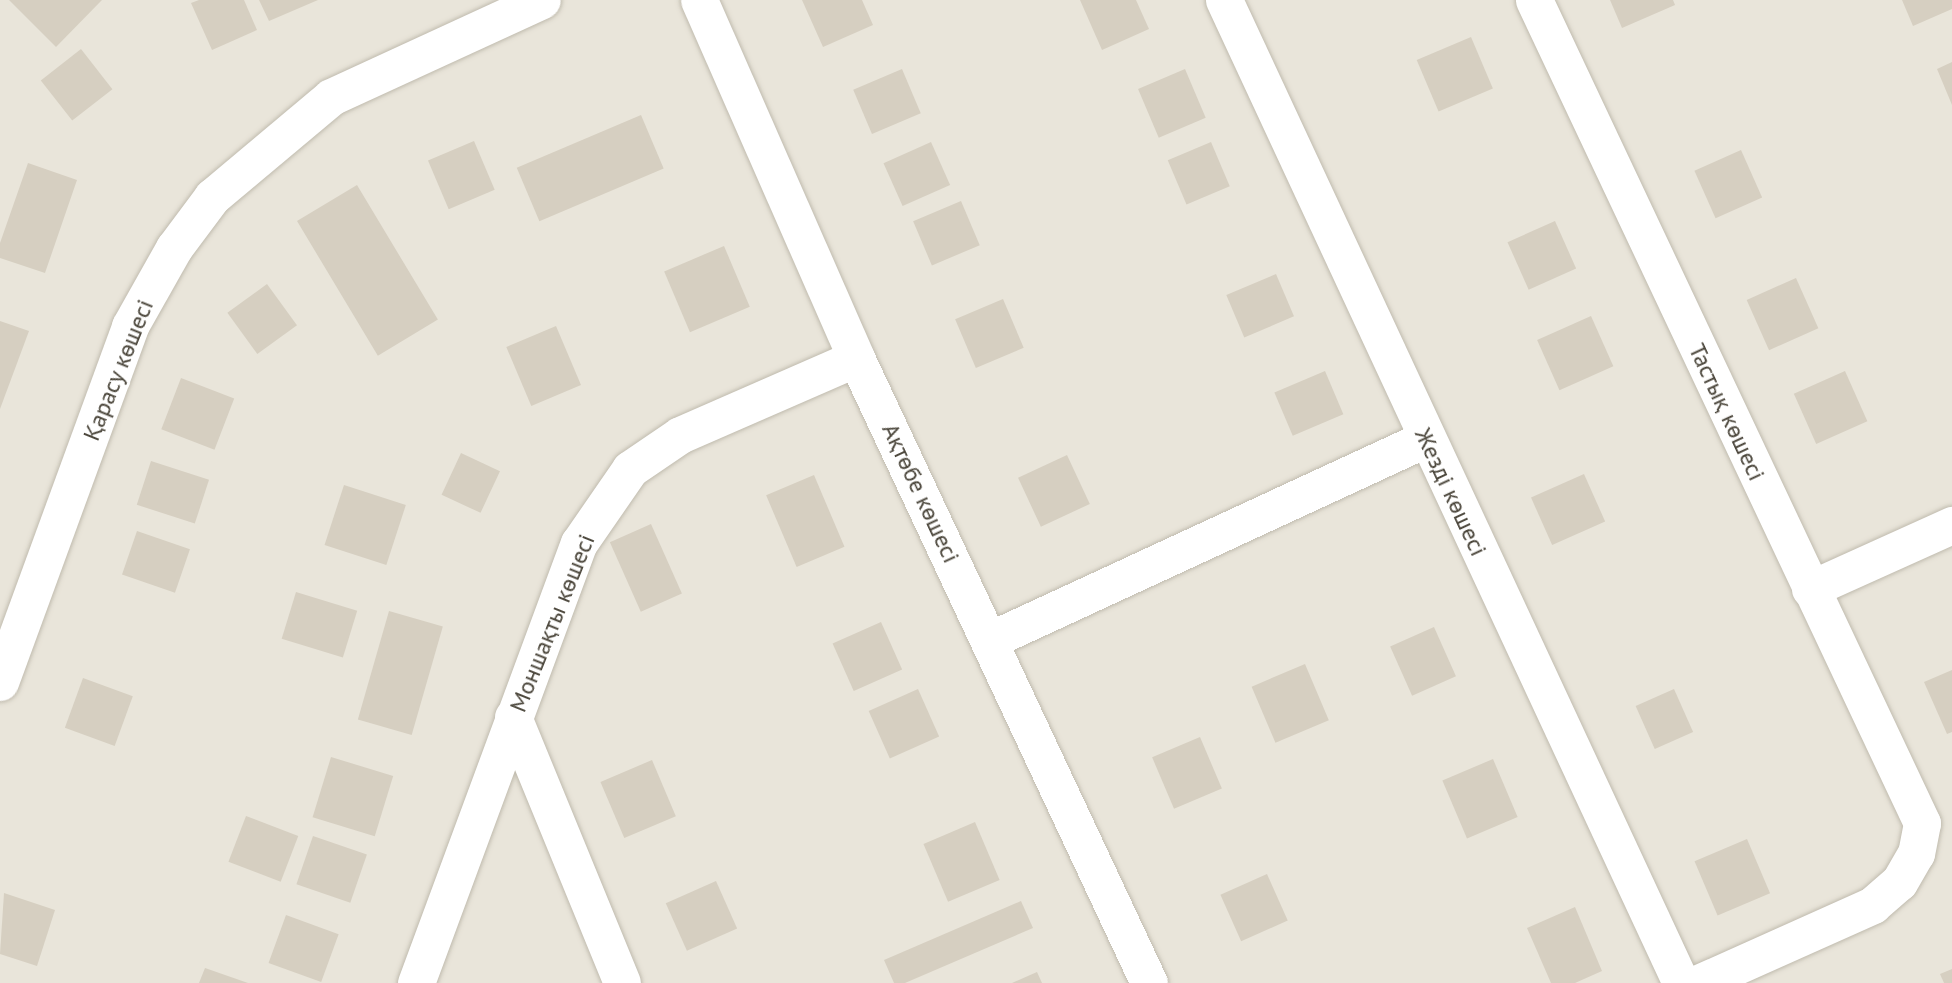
<!DOCTYPE html>
<meta charset="utf-8">
<style>
body{margin:0}
#map{position:relative;width:1952px;height:983px;overflow:hidden;background:#f5f3eb;font-family:"PT Sans",sans-serif}
div>[style]{position:absolute}
.residential>*{inset:0;background:#e9e5da;transform-origin:0 0}
.building>*{inset:0;background:#d6cfc1;transform-origin:0 0}
.roads{filter:drop-shadow(0 0 2px #c0bbae) drop-shadow(0 0 2px #c0bbae)}
.minor>*{height:37px;margin:-18.5px;padding:0 18.5px;transform-origin:18.5px;border-radius:18.5px;background:#fff}
span{translate:-50% -50%;white-space:nowrap;text-align:center;line-height:1.15;-webkit-text-stroke:6px #fff;paint-order:stroke}
.street-label{font-size:24px;color:#494439}
</style>
<div id="map">
<div class="residential">
<div style="left:0;top:0;width:1952px;height:983px"></div>
</div>
<div class="building">
<div style="clip-path:polygon(9px 0,102px 0,56px 47px)"></div>
<div style="clip-path:polygon(199px 0,244px 0,257px 30px,212px 50px,191px 3px)"></div>
<div style="clip-path:polygon(259px 0,318px 0,269px 21px)"></div>
<div style="clip-path:polygon(802px 0,862px 0,873px 25px,823px 47px)"></div>
<div style="clip-path:polygon(1080px 0,1136px 0,1149px 29px,1102px 50px)"></div>
<div style="clip-path:polygon(1610px 0,1673px 0,1675px 5px,1622px 28px)"></div>
<div style="clip-path:polygon(1902px 0,1952px 0,1952px 9px,1913px 26px)"></div>
<div style="left:1471px;top:37px;width:56px;height:59px;rotate:67deg"></div>
<div style="left:81px;top:49px;width:51px;height:51px;rotate:52deg"></div>
<div style="clip-path:polygon(1952px 62px,1952px 105px,1937px 69px)"></div>
<div style="left:902px;top:69px;width:48px;height:53px;rotate:67deg"></div>
<div style="left:1185px;top:69px;width:53px;height:51px;rotate:67deg"></div>
<div style="left:641px;top:115px;width:58px;height:135px;rotate:67deg"></div>
<div style="left:474px;top:141px;width:53px;height:50px;rotate:67deg"></div>
<div style="left:931px;top:142px;width:47px;height:52px;rotate:66deg"></div>
<div style="left:1211px;top:142px;width:48px;height:47px;rotate:67deg"></div>
<div style="left:1741px;top:150px;width:52px;height:51px;rotate:66deg"></div>
<div style="clip-path:polygon(28px 163px,77px 180px,45px 273px,0 258px,0 243px)"></div>
<div style="left:357px;top:185px;width:157px;height:70px;rotate:59deg"></div>
<div style="left:961px;top:201px;width:48px;height:52px;rotate:67deg"></div>
<div style="left:1555px;top:221px;width:52px;height:52px;rotate:66deg"></div>
<div style="left:724px;top:246px;width:66px;height:65px;rotate:67deg"></div>
<div style="left:1276px;top:274px;width:46px;height:54px;rotate:67deg"></div>
<div style="left:1796px;top:278px;width:55px;height:54px;rotate:66deg"></div>
<div style="left:267px;top:284px;width:51px;height:49px;rotate:54deg"></div>
<div style="left:1003px;top:299px;width:53px;height:52px;rotate:67deg"></div>
<div style="left:1591px;top:316px;width:55px;height:59px;rotate:66deg"></div>
<div style="clip-path:polygon(0 321px,29px 331px,0 409px)"></div>
<div style="left:556px;top:326px;width:64px;height:54px;rotate:67deg"></div>
<div style="left:1325px;top:371px;width:47px;height:55px;rotate:67deg"></div>
<div style="left:1845px;top:371px;width:55px;height:56px;rotate:66deg"></div>
<div style="left:181px;top:378px;width:57px;height:55px;rotate:21deg"></div>
<div style="left:461px;top:453px;width:43px;height:46px;rotate:25deg"></div>
<div style="left:1067px;top:455px;width:54px;height:54px;rotate:65deg"></div>
<div style="left:151px;top:461px;width:61px;height:46px;rotate:18deg"></div>
<div style="left:1584px;top:474px;width:52px;height:58px;rotate:66deg"></div>
<div style="left:814px;top:475px;width:78px;height:52px;rotate:67deg"></div>
<div style="left:344px;top:485px;width:65px;height:63px;rotate:18deg"></div>
<div style="left:651px;top:524px;width:76px;height:45px;rotate:66deg"></div>
<div style="left:137px;top:531px;width:56px;height:46px;rotate:19deg"></div>
<div style="left:296px;top:592px;width:64px;height:49px;rotate:17deg"></div>
<div style="left:389px;top:611px;width:56px;height:113px;rotate:16deg"></div>
<div style="left:881px;top:622px;width:52px;height:53px;rotate:66deg"></div>
<div style="left:1434px;top:627px;width:54px;height:48px;rotate:66deg"></div>
<div style="left:1305px;top:664px;width:61px;height:58px;rotate:67deg"></div>
<div style="clip-path:polygon(1952px 670px,1952px 732px,1947px 734px,1924px 682px)"></div>
<div style="left:83px;top:678px;width:53px;height:53px;rotate:20deg"></div>
<div style="left:918px;top:689px;width:52px;height:54px;rotate:66deg"></div>
<div style="left:1674px;top:689px;width:47px;height:42px;rotate:66deg"></div>
<div style="left:1200px;top:737px;width:56px;height:52px;rotate:67deg"></div>
<div style="left:331px;top:757px;width:65px;height:63px;rotate:17deg"></div>
<div style="left:1493px;top:759px;width:63px;height:55px;rotate:67deg"></div>
<div style="left:652px;top:760px;width:61px;height:56px;rotate:67deg"></div>
<div style="left:246px;top:816px;width:56px;height:49px;rotate:21deg"></div>
<div style="left:975px;top:822px;width:63px;height:56px;rotate:67deg"></div>
<div style="left:313px;top:836px;width:57px;height:51px;rotate:19deg"></div>
<div style="left:1747px;top:839px;width:59px;height:57px;rotate:67deg"></div>
<div style="left:1267px;top:874px;width:51px;height:51px;rotate:66deg"></div>
<div style="left:716px;top:881px;width:52px;height:55px;rotate:66deg"></div>
<div style="clip-path:polygon(4px 893px,55px 910px,37px 966px,0 954px)"></div>
<div style="clip-path:polygon(1021px 901px,1033px 928px,905px 983px,894px 983px,884px 960px)"></div>
<div style="clip-path:polygon(1575px 907px,1602px 971px,1575px 983px,1551px 983px,1527px 928px)"></div>
<div style="left:286px;top:915px;width:56px;height:51px;rotate:20deg"></div>
<div style="clip-path:polygon(205px 968px,248px 983px,199px 983px)"></div>
<div style="clip-path:polygon(1952px 969px,1952px 983px,1944px 983px,1940px 974px)"></div>
<div style="clip-path:polygon(1037px 972px,1042px 983px,1012px 983px)"></div>
</div>
<div class="roads">
<div class="minor">
<div style="left:699px;top:0;width:391px;rotate:66.3deg"></div>
<div style="left:856px;top:358px;width:690px;rotate:64.88deg"></div>
<div style="left:1224px;top:0;width:1084px;rotate:65.07deg"></div>
<div style="left:1534px;top:0;width:910px;rotate:64.76deg"></div>
<div style="left:1922px;top:823px;width:31px;rotate:101deg"></div>
<div style="left:1916px;top:853px;width:34px;rotate:120deg"></div>
<div style="left:1899px;top:882px;width:35px;rotate:139deg"></div>
<div style="left:1873px;top:905px;width:191px;rotate:155.9deg"></div>
<div style="left:1810px;top:589px;width:156px;rotate:-24.3deg"></div>
<div style="left:990px;top:640px;width:479px;rotate:-24.8deg"></div>
<div style="left:0;top:682px;width:379px;rotate:-69.9deg"></div>
<div style="left:130px;top:326px;width:90px;rotate:-60.6deg"></div>
<div style="left:174px;top:248px;width:64px;rotate:-53.3deg"></div>
<div style="left:212px;top:197px;width:155px;rotate:-40deg"></div>
<div style="left:331px;top:97px;width:232px;rotate:-24.7deg"></div>
<div style="left:513px;top:717px;width:287px;rotate:67.7deg"></div>
<div style="left:416px;top:983px;width:469px;rotate:-69.7deg"></div>
<div style="left:579px;top:543px;width:90px;rotate:-55.4deg"></div>
<div style="left:630px;top:469px;width:60px;rotate:-34.2deg"></div>
<div style="left:680px;top:435px;width:192px;rotate:-23.6deg"></div>
</div>
</div>
<div class="street-label">
<span style="left:118px;top:370px;rotate:-68deg">Қарасу көшесі</span>
<span style="left:1727px;top:412px;rotate:65deg">Тастық көшесі</span>
<span style="left:1451px;top:492px;rotate:65deg">Жезді көшесі</span>
<span style="left:921px;top:493px;rotate:65deg">Ақтөбе көшесі</span>
<span style="left:552px;top:623px;rotate:-68deg">Моншақты көшесі</span>
</div>
</div>
